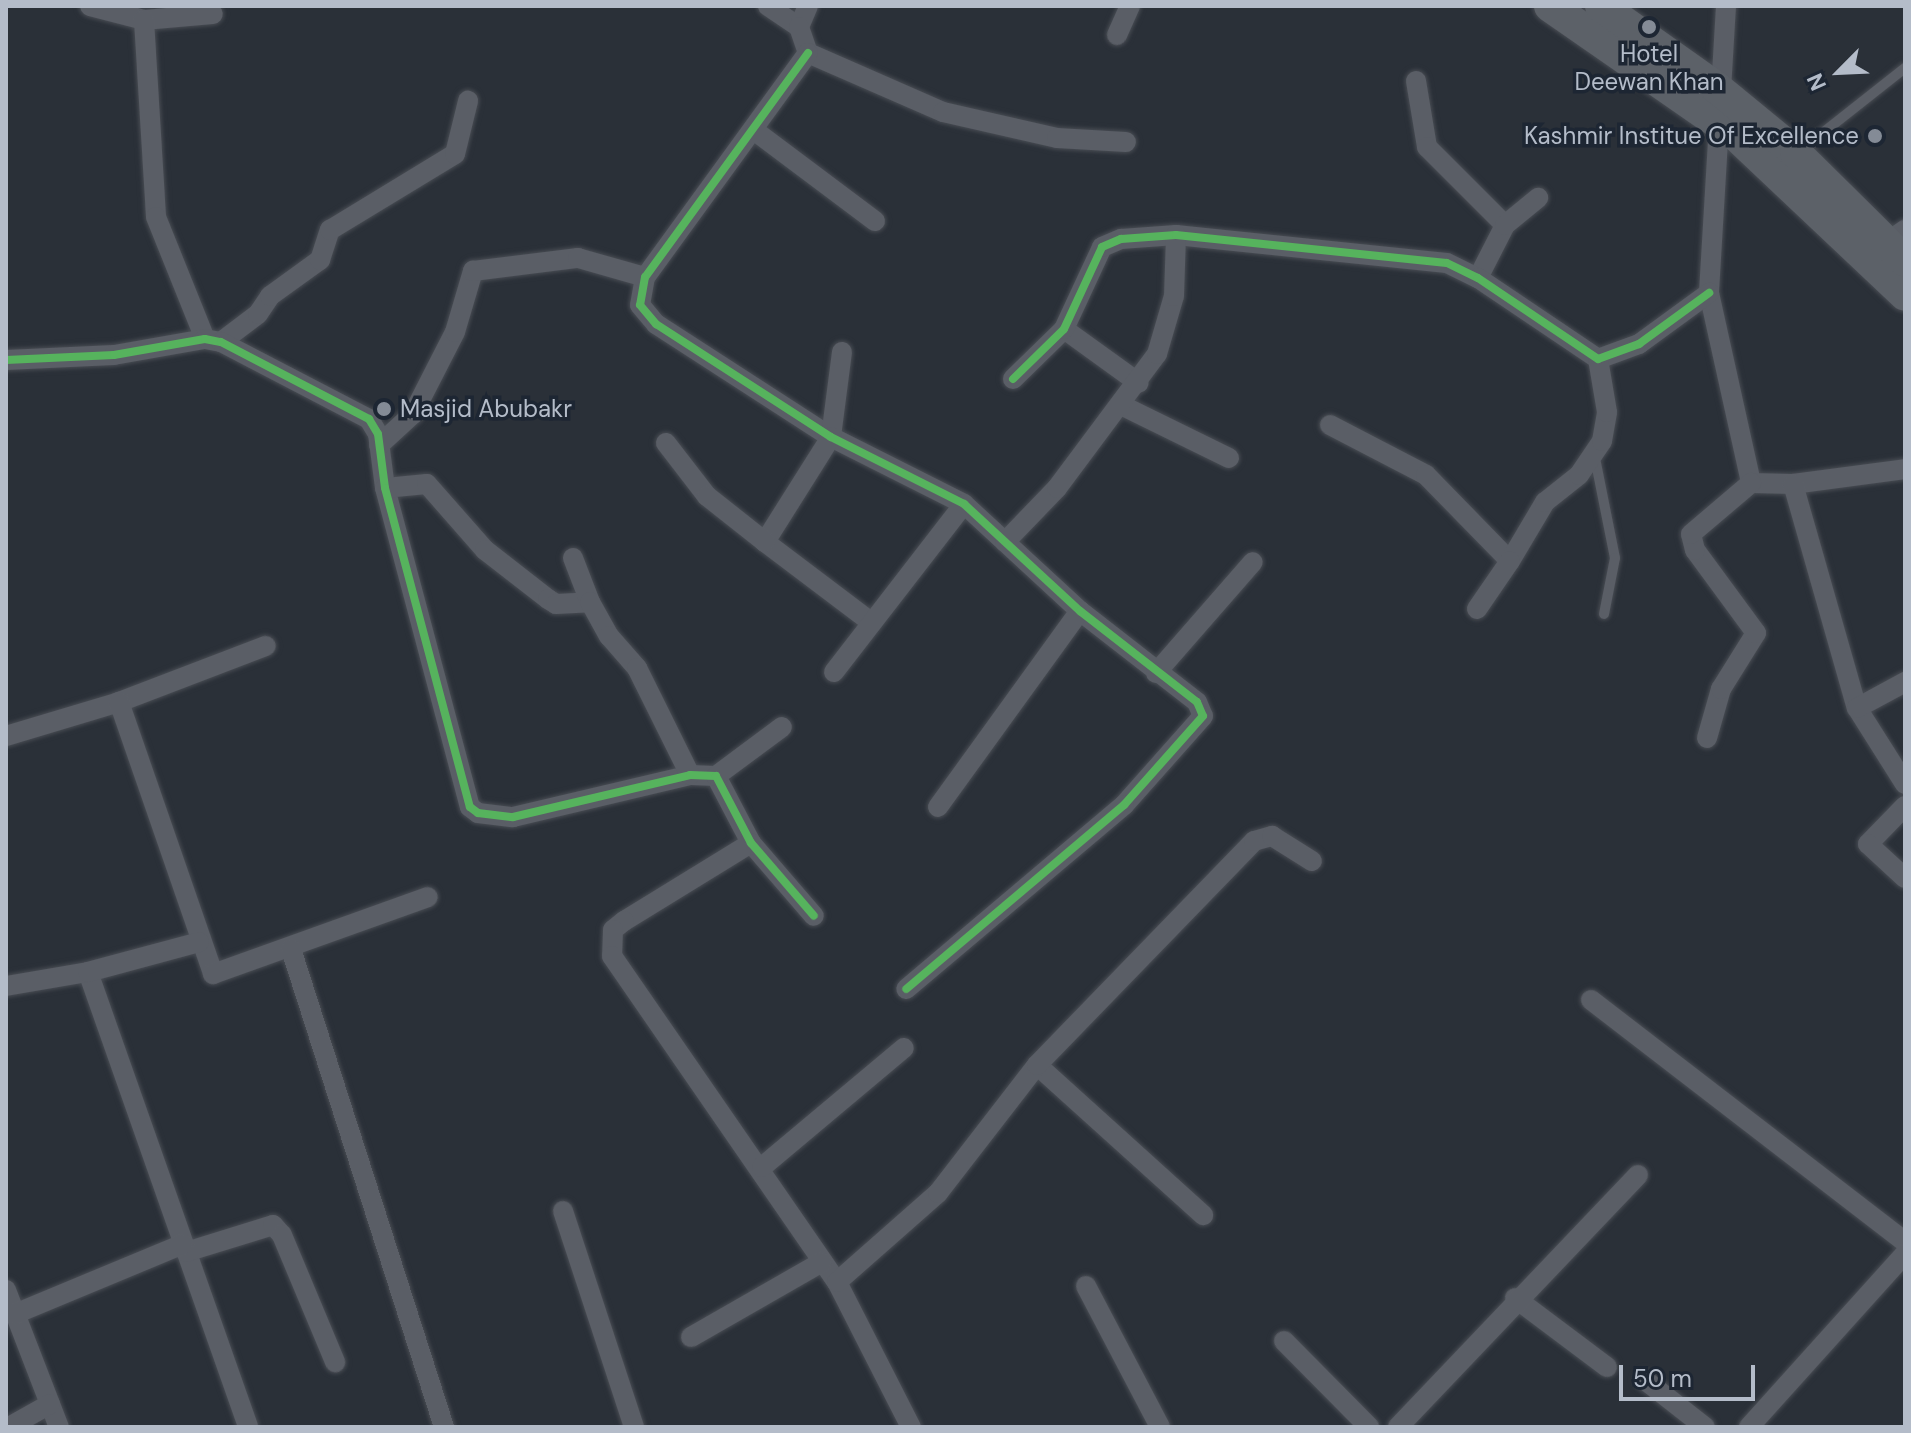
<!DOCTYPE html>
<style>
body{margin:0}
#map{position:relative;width:1911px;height:1433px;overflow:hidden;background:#2a3038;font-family:"DM Sans",sans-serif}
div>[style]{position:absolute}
.roads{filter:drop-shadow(0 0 2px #484c53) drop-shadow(0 0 2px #484c53)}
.service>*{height:10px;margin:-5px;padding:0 5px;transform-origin:5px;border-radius:5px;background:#5a5e66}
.minor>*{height:20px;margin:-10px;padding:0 10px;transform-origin:10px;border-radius:10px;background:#5a5e66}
.primary>*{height:32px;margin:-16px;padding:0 16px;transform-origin:16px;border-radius:16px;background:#5c6168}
.cycleway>*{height:8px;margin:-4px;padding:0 4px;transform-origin:4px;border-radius:4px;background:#56b35d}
.dots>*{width:22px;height:22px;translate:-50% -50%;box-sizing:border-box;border:4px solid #1d2633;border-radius:50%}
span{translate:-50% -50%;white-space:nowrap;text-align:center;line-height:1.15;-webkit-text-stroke:7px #1d2633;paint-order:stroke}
.poi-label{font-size:24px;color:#b4bcc9}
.right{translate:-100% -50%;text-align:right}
.left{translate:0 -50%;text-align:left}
.frame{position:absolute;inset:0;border:8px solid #b4bcc9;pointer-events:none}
.north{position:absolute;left:1799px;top:32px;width:80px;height:80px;-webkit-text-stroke:6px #1d2633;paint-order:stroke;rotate:246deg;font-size:22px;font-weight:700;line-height:32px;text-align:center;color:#b4bcc9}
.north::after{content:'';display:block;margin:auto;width:28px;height:36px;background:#b4bcc9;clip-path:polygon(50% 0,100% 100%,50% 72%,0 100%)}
.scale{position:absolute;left:1619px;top:1365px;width:136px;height:36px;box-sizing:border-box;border:4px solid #b4bcc9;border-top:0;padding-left:10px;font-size:24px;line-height:28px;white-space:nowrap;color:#b4bcc9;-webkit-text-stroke:6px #1d2633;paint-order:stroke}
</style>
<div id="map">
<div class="roads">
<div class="service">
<div style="left:1801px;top:150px;width:132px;rotate:-38.3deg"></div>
<div style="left:1595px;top:458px;width:102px;rotate:78.7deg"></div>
<div style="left:1615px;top:558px;width:57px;rotate:101.1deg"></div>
</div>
<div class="minor">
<div style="left:90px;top:6px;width:56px;rotate:14.5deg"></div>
<div style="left:144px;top:20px;width:69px;rotate:-5deg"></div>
<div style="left:768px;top:6px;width:37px;rotate:34deg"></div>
<div style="left:799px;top:27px;width:23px;rotate:-67deg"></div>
<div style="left:1726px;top:6px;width:288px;rotate:93.4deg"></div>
<div style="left:1709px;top:293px;width:195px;rotate:77.5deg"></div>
<div style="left:1751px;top:483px;width:42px;rotate:1.4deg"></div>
<div style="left:1793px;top:484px;width:113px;rotate:-7.6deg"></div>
<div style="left:144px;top:20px;width:197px;rotate:86.5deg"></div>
<div style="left:156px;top:217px;width:131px;rotate:68.1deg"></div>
<div style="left:799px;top:27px;width:28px;rotate:71deg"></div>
<div style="left:808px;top:53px;width:147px;rotate:23.6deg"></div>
<div style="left:943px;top:112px;width:117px;rotate:12.8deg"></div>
<div style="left:1057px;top:138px;width:69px;rotate:3.3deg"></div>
<div style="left:1117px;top:35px;width:32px;rotate:-66deg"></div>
<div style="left:808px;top:53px;width:277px;rotate:126deg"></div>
<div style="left:645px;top:277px;width:28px;rotate:100deg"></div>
<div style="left:640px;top:305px;width:25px;rotate:50deg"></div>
<div style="left:656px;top:324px;width:208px;rotate:32.9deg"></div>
<div style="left:831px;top:437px;width:149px;rotate:26.7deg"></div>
<div style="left:964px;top:504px;width:158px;rotate:42.7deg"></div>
<div style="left:1080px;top:611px;width:148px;rotate:37.9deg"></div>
<div style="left:1197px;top:702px;width:15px;rotate:67deg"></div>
<div style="left:1203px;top:716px;width:119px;rotate:131.6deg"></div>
<div style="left:1124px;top:805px;width:285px;rotate:139.8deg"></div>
<div style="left:1416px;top:81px;width:67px;rotate:80.5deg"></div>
<div style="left:1427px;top:147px;width:110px;rotate:45deg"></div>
<div style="left:755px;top:131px;width:150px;rotate:36.9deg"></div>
<div style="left:1887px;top:242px;width:22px;rotate:-34deg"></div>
<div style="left:1478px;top:278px;width:59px;rotate:-63deg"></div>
<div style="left:1505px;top:225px;width:43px;rotate:-39.3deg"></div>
<div style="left:1064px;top:329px;width:92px;rotate:35.8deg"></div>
<div style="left:221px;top:342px;width:46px;rotate:-37.1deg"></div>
<div style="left:258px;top:314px;width:22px;rotate:-56deg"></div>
<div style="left:270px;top:296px;width:62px;rotate:-35.8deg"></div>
<div style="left:320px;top:260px;width:32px;rotate:-72deg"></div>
<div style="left:330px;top:230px;width:146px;rotate:-31.3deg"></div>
<div style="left:455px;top:154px;width:55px;rotate:-76.2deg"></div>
<div style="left:842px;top:352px;width:86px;rotate:97.4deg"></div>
<div style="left:831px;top:437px;width:124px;rotate:122.2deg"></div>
<div style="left:765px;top:542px;width:134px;rotate:37.1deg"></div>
<div style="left:6px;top:360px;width:108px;rotate:-2.7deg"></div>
<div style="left:114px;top:355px;width:92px;rotate:-10deg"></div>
<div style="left:205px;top:339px;width:16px;rotate:11deg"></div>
<div style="left:221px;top:342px;width:167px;rotate:27.5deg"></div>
<div style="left:369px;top:419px;width:17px;rotate:59deg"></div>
<div style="left:378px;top:434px;width:54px;rotate:82.6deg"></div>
<div style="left:385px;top:488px;width:330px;rotate:75.1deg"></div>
<div style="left:470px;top:807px;width:10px;rotate:37deg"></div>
<div style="left:478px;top:813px;width:35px;rotate:7deg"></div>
<div style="left:513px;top:817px;width:182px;rotate:-13.3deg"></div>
<div style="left:690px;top:775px;width:26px;rotate:2deg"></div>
<div style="left:716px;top:776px;width:76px;rotate:62.4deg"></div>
<div style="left:751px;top:843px;width:96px;rotate:49.2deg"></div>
<div style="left:1013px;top:379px;width:71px;rotate:-44.4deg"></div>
<div style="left:1064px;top:329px;width:90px;rotate:-65.1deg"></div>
<div style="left:1102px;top:247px;width:21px;rotate:-23deg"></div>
<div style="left:1121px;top:239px;width:55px;rotate:-4.2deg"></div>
<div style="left:1176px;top:235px;width:272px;rotate:5.9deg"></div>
<div style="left:1447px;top:263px;width:34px;rotate:26deg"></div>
<div style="left:1478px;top:278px;width:145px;rotate:34deg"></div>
<div style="left:1598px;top:359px;width:44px;rotate:-20.1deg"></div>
<div style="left:1639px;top:344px;width:87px;rotate:-36.1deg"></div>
<div style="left:1123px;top:406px;width:118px;rotate:26.1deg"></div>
<div style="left:1330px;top:425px;width:108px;rotate:27.5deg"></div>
<div style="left:1426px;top:475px;width:120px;rotate:45.7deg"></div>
<div style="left:1510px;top:561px;width:69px;rotate:-59.3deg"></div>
<div style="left:1545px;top:502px;width:43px;rotate:-38.5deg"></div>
<div style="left:1579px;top:475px;width:41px;rotate:-55.9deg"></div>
<div style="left:1602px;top:441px;width:29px;rotate:-80deg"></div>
<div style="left:1607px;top:412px;width:54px;rotate:-99.6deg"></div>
<div style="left:666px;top:443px;width:67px;rotate:52.3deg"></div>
<div style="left:707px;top:496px;width:74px;rotate:38.4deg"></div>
<div style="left:379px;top:445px;width:46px;rotate:-42.4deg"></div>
<div style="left:413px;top:414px;width:92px;rotate:-62.9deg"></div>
<div style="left:455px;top:332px;width:64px;rotate:-73.6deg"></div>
<div style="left:473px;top:271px;width:106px;rotate:-7.1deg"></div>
<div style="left:578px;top:258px;width:70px;rotate:15.8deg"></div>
<div style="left:1793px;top:484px;width:233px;rotate:74.1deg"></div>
<div style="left:1857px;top:708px;width:90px;rotate:57.7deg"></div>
<div style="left:385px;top:488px;width:42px;rotate:-5.4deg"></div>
<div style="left:427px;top:484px;width:88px;rotate:48.7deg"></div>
<div style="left:485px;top:550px;width:80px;rotate:37.9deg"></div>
<div style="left:548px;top:599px;width:9px;rotate:32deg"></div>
<div style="left:556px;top:604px;width:34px;rotate:-3deg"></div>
<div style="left:1005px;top:542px;width:75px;rotate:-46.1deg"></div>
<div style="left:1057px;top:488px;width:167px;rotate:-53.3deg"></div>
<div style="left:1157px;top:354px;width:60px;rotate:-73.7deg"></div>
<div style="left:1174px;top:296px;width:61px;rotate:-88.1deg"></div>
<div style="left:573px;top:558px;width:47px;rotate:68.9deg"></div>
<div style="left:590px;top:602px;width:39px;rotate:61deg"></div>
<div style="left:609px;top:636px;width:43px;rotate:48.8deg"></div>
<div style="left:637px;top:668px;width:119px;rotate:63.6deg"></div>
<div style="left:1477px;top:609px;width:58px;rotate:-55.5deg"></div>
<div style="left:834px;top:672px;width:212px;rotate:-52.3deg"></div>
<div style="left:1156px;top:673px;width:147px;rotate:-48.9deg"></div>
<div style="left:119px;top:702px;width:157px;rotate:-20.9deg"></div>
<div style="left:1857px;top:708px;width:55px;rotate:-28.4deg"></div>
<div style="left:6px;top:736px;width:118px;rotate:-16.7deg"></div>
<div style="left:119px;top:702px;width:288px;rotate:70.9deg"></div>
<div style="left:213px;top:974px;width:228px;rotate:-19.7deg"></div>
<div style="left:1707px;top:738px;width:51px;rotate:-74.1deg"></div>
<div style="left:1721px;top:689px;width:66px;rotate:-58deg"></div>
<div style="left:1756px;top:633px;width:103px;rotate:-126.3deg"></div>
<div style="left:1695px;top:550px;width:16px;rotate:-104deg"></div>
<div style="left:1691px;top:534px;width:79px;rotate:-40.4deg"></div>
<div style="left:716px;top:776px;width:82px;rotate:-36.6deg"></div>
<div style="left:1905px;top:806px;width:53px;rotate:134.2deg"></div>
<div style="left:1868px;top:844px;width:50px;rotate:42.6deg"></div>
<div style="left:938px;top:807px;width:242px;rotate:-54.1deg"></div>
<div style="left:751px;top:843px;width:149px;rotate:148.4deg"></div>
<div style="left:624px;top:921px;width:14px;rotate:141deg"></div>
<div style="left:613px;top:930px;width:26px;rotate:92deg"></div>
<div style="left:612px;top:956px;width:396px;rotate:55.4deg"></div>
<div style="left:837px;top:1282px;width:163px;rotate:63deg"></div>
<div style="left:291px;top:949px;width:502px;rotate:72.25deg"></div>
<div style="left:88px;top:972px;width:482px;rotate:70.6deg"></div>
<div style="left:6px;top:986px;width:83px;rotate:-9.7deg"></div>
<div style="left:88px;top:972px;width:115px;rotate:-15.1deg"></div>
<div style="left:1591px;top:1000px;width:396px;rotate:37.6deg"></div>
<div style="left:1037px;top:1065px;width:224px;rotate:42.1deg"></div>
<div style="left:762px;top:1167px;width:185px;rotate:-40deg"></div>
<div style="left:563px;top:1211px;width:227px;rotate:71.8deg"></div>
<div style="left:186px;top:1252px;width:91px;rotate:-17.2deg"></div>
<div style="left:273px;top:1225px;width:13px;rotate:48deg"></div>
<div style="left:282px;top:1235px;width:138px;rotate:67.3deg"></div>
<div style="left:837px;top:1282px;width:135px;rotate:-41.4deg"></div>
<div style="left:938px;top:1193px;width:162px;rotate:-52.3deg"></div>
<div style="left:1037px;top:1065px;width:312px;rotate:-45.9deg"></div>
<div style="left:1254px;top:841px;width:19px;rotate:-16deg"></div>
<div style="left:1272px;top:836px;width:47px;rotate:32deg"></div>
<div style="left:1086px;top:1286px;width:159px;rotate:62.3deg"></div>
<div style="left:6px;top:1290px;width:147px;rotate:68.9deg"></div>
<div style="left:1515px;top:1298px;width:115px;rotate:36.9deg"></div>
<div style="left:15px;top:1314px;width:182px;rotate:-22.6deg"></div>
<div style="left:691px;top:1337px;width:151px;rotate:-29.8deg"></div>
<div style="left:1284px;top:1341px;width:121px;rotate:45.3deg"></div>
<div style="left:1645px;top:1380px;width:76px;rotate:38.1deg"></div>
<div style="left:9px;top:1427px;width:47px;rotate:-29.3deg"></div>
<div style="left:1398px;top:1427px;width:348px;rotate:-46.4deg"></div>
<div style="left:1749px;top:1427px;width:233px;rotate:-48deg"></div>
</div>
<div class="primary">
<div style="left:1550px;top:6px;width:228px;rotate:34.8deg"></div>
<div style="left:1737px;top:136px;width:231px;rotate:43.4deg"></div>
<div style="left:1601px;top:6px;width:142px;rotate:35.3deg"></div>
<div style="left:1717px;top:88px;width:102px;rotate:39.4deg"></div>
<div style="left:1796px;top:153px;width:153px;rotate:44.7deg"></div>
</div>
</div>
<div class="cycleway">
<div style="left:808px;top:53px;width:277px;rotate:126deg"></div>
<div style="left:645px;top:277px;width:28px;rotate:100deg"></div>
<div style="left:640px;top:305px;width:25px;rotate:50deg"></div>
<div style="left:656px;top:324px;width:208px;rotate:32.9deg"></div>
<div style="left:831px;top:437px;width:149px;rotate:26.7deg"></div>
<div style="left:964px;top:504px;width:158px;rotate:42.7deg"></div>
<div style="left:1080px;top:611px;width:148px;rotate:37.9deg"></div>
<div style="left:1197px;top:702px;width:15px;rotate:67deg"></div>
<div style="left:1203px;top:716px;width:119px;rotate:131.6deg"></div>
<div style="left:1124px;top:805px;width:285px;rotate:139.8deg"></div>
<div style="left:6px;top:360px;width:108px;rotate:-2.7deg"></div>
<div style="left:114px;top:355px;width:92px;rotate:-10deg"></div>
<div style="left:205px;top:339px;width:16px;rotate:11deg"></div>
<div style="left:221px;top:342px;width:167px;rotate:27.5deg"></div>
<div style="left:369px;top:419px;width:17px;rotate:59deg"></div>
<div style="left:378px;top:434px;width:54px;rotate:82.6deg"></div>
<div style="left:385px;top:488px;width:330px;rotate:75.1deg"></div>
<div style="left:470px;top:807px;width:10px;rotate:37deg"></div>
<div style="left:478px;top:813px;width:35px;rotate:7deg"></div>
<div style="left:513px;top:817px;width:182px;rotate:-13.3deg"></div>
<div style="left:690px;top:775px;width:26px;rotate:2deg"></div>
<div style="left:716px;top:776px;width:76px;rotate:62.4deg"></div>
<div style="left:751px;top:843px;width:96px;rotate:49.2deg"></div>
<div style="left:1013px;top:379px;width:71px;rotate:-44.4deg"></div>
<div style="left:1064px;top:329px;width:90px;rotate:-65.1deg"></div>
<div style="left:1102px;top:247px;width:21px;rotate:-23deg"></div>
<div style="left:1121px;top:239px;width:55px;rotate:-4.2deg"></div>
<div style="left:1176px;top:235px;width:272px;rotate:5.9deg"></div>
<div style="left:1447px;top:263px;width:34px;rotate:26deg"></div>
<div style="left:1478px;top:278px;width:145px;rotate:34deg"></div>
<div style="left:1598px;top:359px;width:44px;rotate:-20.1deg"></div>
<div style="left:1639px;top:344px;width:87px;rotate:-36.1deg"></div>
</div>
<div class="dots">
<div style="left:1649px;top:27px;background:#848b96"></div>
<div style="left:1875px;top:136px;background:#848b96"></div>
<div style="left:384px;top:409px;background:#848b96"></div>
</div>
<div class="poi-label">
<span style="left:1649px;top:68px">Hotel<br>Deewan Khan</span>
<span class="right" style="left:1859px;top:136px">Kashmir Institue Of Excellence</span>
<span class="left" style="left:400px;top:409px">Masjid Abubakr</span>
</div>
<div class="frame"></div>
<div class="north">N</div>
<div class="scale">50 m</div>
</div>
